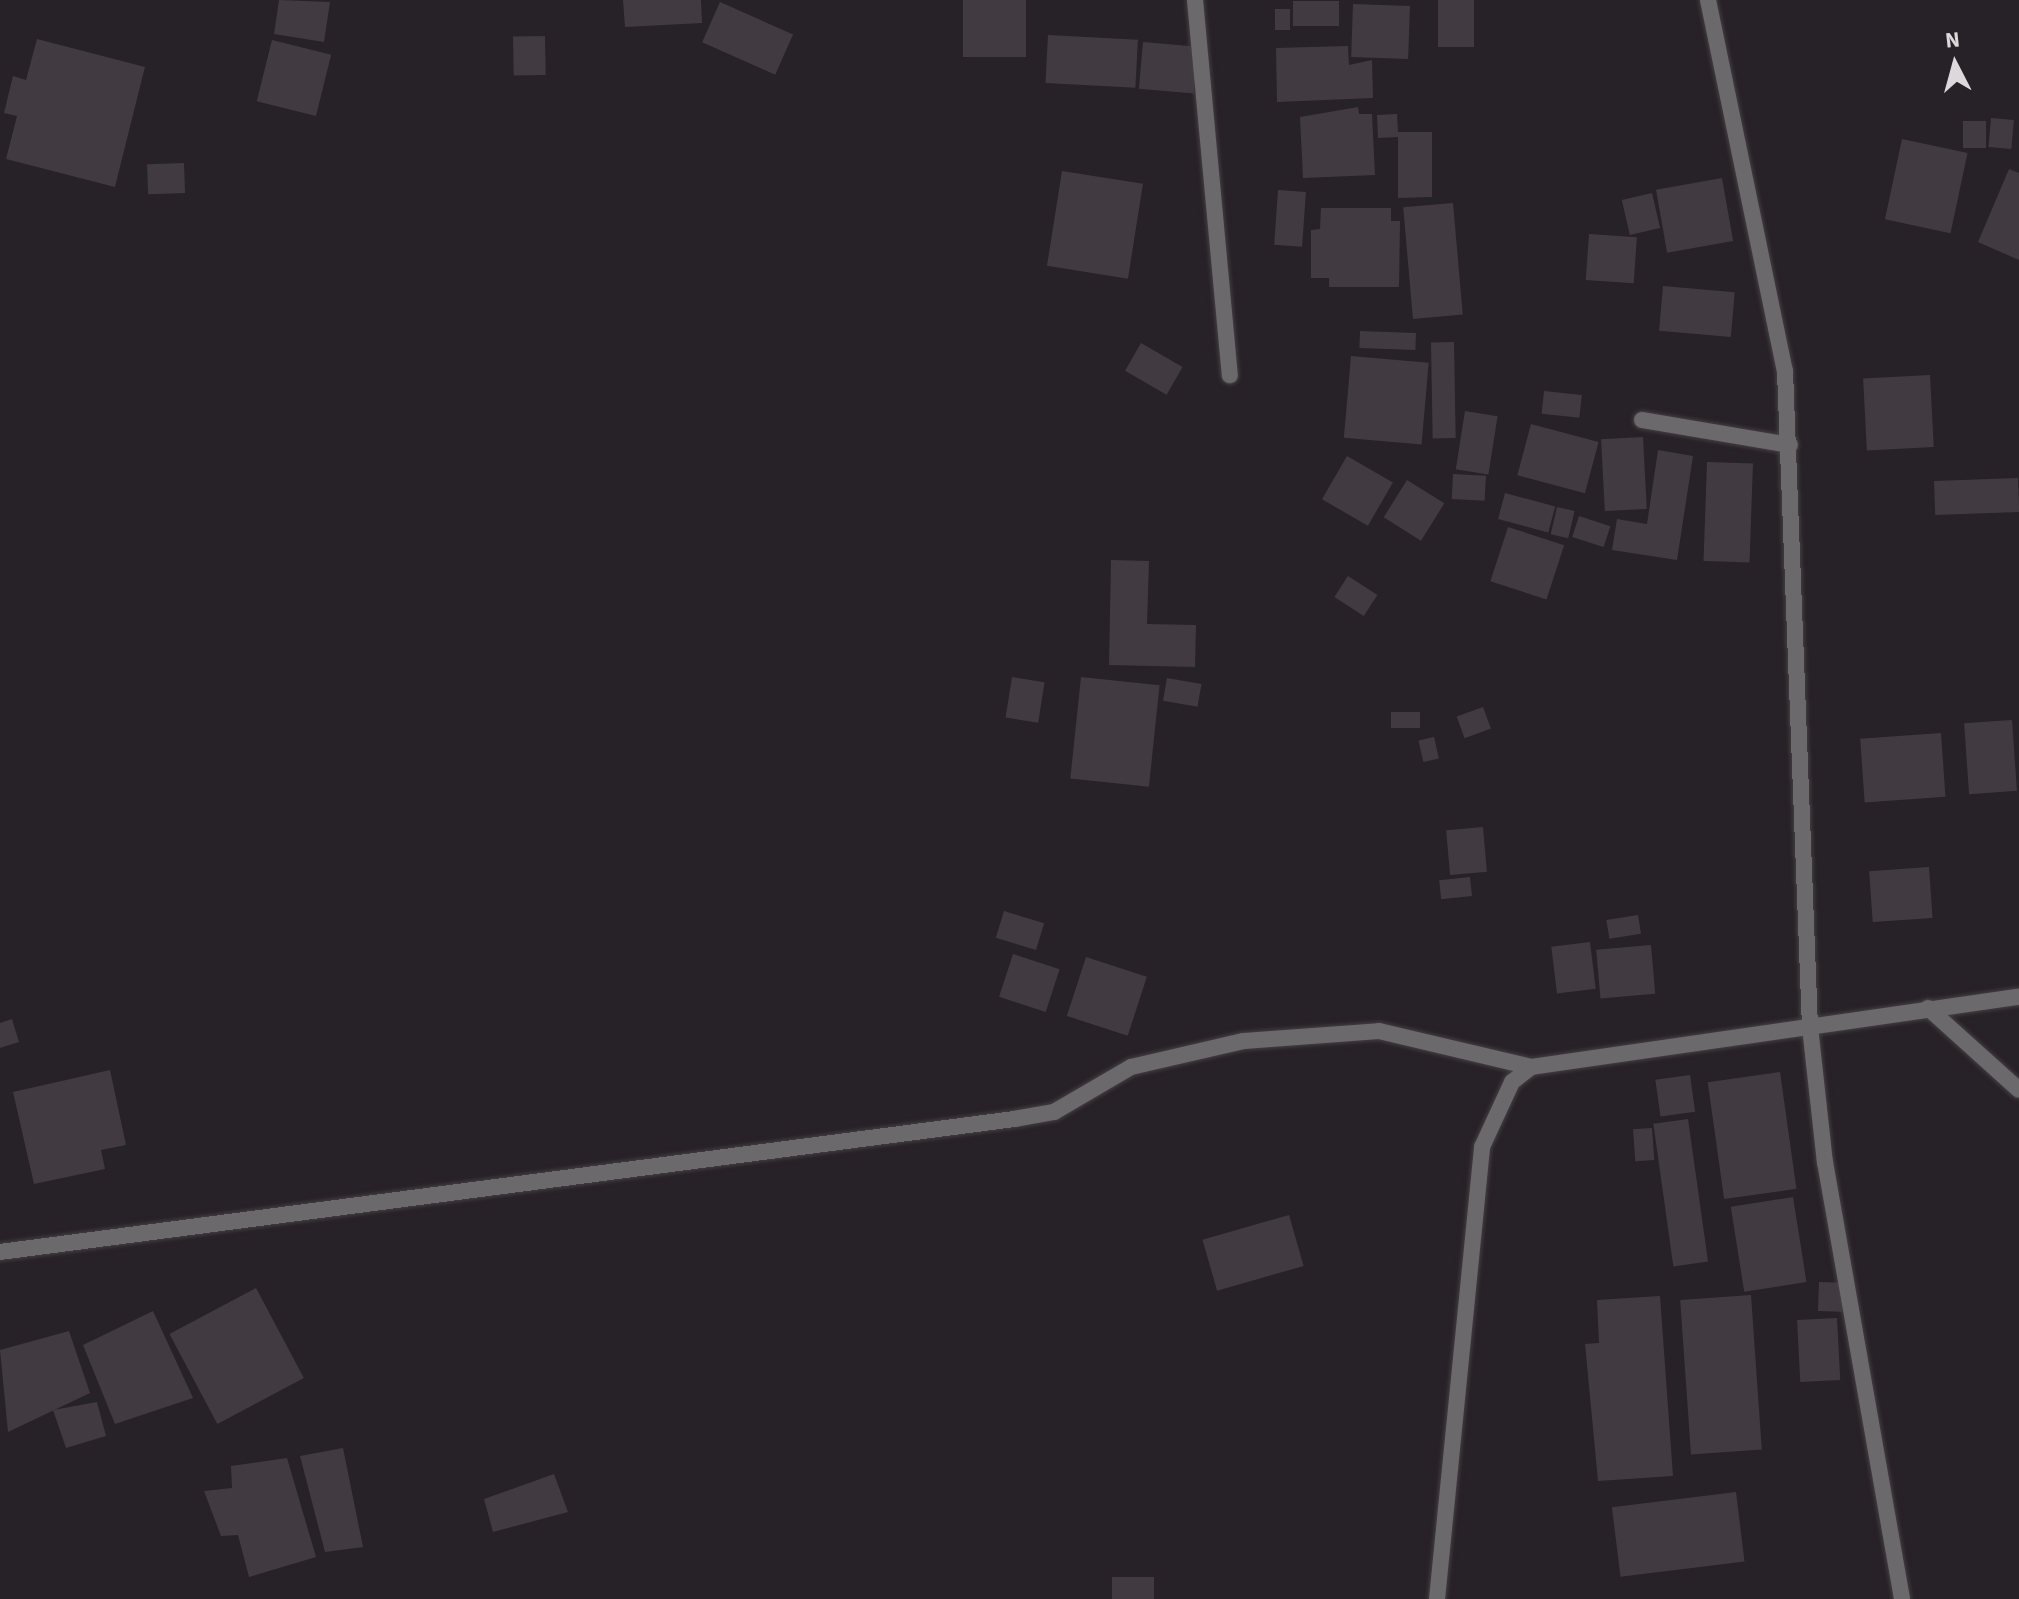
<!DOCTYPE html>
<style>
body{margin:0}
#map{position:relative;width:2019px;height:1599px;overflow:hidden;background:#272227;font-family:"Source Sans 3",sans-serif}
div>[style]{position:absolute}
.building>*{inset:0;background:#413b41;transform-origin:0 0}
.roads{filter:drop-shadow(0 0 2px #443f44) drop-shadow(0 0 2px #443f44)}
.street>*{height:16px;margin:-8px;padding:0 8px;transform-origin:8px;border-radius:8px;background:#6c696c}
span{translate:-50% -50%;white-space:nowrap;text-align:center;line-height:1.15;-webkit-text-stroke:6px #272227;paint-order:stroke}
.north{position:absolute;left:1915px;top:24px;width:80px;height:80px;-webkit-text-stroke:6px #272227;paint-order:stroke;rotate:354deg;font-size:22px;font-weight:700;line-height:32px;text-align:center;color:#dcd8dc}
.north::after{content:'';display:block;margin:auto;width:28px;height:36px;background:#dcd8dc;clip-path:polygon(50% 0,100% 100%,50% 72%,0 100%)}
</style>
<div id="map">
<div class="building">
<div style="clip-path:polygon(279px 0,330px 2px,324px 42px,274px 34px)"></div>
<div style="clip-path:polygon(623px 0,701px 0,702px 23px,625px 27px)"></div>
<div style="left:963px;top:0;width:63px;height:57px"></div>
<div style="left:1438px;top:0;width:36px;height:47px"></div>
<div style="left:1293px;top:1px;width:46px;height:25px"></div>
<div style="left:720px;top:2px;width:80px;height:44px;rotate:24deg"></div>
<div style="left:1353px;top:4px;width:57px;height:53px;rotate:2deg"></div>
<div style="left:1275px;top:9px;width:15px;height:21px"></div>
<div style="left:1048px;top:35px;width:90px;height:48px;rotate:3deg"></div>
<div style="left:545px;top:36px;width:39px;height:32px;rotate:89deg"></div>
<div style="clip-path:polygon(37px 39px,145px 67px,115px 187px,6px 159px,17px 116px,4px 113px,13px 76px,26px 80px)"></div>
<div style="left:272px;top:40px;width:61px;height:63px;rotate:14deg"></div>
<div style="left:1143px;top:42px;width:55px;height:47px;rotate:5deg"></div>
<div style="clip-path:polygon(1348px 46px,1349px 65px,1372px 60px,1373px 98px,1277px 102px,1276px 48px)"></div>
<div style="clip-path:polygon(1358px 107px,1359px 114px,1372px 114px,1375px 175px,1303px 178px,1300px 117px)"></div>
<div style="clip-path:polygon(1397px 114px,1398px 132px,1432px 132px,1432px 197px,1398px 198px,1398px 137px,1378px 138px,1377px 115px)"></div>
<div style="left:1991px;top:118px;width:23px;height:29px;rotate:5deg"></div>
<div style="left:1963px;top:121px;width:23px;height:27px"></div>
<div style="left:1902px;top:139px;width:67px;height:82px;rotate:12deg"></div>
<div style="left:184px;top:163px;width:30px;height:37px;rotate:88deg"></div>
<div style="clip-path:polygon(2009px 169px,2019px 173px,2019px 260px,1978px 242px)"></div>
<div style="left:1062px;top:171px;width:82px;height:96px;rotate:9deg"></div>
<div style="left:1722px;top:178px;width:64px;height:67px;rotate:80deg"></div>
<div style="left:1278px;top:190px;width:28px;height:55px;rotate:4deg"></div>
<div style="left:1652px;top:193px;width:36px;height:31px;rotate:77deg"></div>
<div style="left:1453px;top:203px;width:112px;height:50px;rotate:85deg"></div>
<div style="clip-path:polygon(1321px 208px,1391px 208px,1391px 221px,1400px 221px,1399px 287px,1329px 287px,1329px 278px,1311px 278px,1311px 230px,1320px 229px)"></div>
<div style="left:1589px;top:234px;width:48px;height:46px;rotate:4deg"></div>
<div style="left:1663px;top:286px;width:72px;height:45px;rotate:5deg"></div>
<div style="left:1360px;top:331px;width:56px;height:17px;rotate:2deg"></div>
<div style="left:1454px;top:342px;width:96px;height:23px;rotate:89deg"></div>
<div style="left:1141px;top:343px;width:48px;height:32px;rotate:30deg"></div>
<div style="left:1351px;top:356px;width:78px;height:82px;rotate:5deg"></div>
<div style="left:1930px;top:375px;width:72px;height:67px;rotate:87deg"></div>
<div style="left:1544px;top:391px;width:38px;height:23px;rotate:6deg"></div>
<div style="left:1465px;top:411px;width:33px;height:59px;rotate:9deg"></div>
<div style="left:1531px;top:424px;width:70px;height:53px;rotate:15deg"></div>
<div style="left:1643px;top:437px;width:72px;height:42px;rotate:87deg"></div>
<div style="clip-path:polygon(1658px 450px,1693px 456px,1677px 560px,1612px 550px,1617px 519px,1647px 524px)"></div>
<div style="left:1347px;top:456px;width:53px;height:50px;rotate:30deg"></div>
<div style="left:1707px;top:462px;width:46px;height:99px;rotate:2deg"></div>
<div style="left:1453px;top:474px;width:33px;height:25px;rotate:3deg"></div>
<div style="left:2018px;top:478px;width:34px;height:84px;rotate:88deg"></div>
<div style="left:1407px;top:480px;width:44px;height:44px;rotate:32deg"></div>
<div style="left:1505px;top:493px;width:52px;height:27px;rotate:15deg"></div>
<div style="left:1557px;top:507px;width:18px;height:28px;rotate:13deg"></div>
<div style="left:1579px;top:516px;width:33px;height:22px;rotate:18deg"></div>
<div style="left:1508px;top:527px;width:59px;height:57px;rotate:18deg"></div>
<div style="clip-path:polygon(1111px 560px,1149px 561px,1147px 624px,1196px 625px,1195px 667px,1109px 665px)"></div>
<div style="left:1348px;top:576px;width:35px;height:25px;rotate:33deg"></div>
<div style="left:1012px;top:677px;width:33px;height:41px;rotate:9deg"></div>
<div style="left:1081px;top:677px;width:79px;height:102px;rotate:6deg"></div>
<div style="left:1167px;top:678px;width:35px;height:23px;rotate:10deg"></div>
<div style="left:1483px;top:707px;width:23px;height:28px;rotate:70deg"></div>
<div style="left:1391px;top:712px;width:29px;height:16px"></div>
<div style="left:2012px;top:720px;width:71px;height:48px;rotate:86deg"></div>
<div style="left:1941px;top:733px;width:64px;height:81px;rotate:86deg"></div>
<div style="left:1434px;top:737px;width:22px;height:16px;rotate:77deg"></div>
<div style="left:1483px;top:827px;width:45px;height:37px;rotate:85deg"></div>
<div style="left:1929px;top:867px;width:51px;height:60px;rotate:86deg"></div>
<div style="left:1470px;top:877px;width:19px;height:31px;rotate:84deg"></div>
<div style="left:1004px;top:911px;width:42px;height:28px;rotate:17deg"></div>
<div style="left:1638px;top:915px;width:19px;height:32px;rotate:81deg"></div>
<div style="left:1590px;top:942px;width:47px;height:39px;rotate:83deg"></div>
<div style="left:1651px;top:945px;width:49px;height:55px;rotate:85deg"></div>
<div style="left:1013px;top:954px;width:49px;height:45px;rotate:18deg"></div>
<div style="left:1086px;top:957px;width:64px;height:62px;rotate:18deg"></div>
<div style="clip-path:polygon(12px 1019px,19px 1042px,0 1048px,0 1023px)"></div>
<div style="clip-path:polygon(110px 1070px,126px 1145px,101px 1150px,105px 1169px,34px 1184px,13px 1092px)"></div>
<div style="left:1780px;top:1072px;width:118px;height:73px;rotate:82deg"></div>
<div style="left:1690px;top:1075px;width:37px;height:35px;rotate:82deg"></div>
<div style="left:1688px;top:1119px;width:144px;height:35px;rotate:82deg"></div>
<div style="left:1652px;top:1128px;width:32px;height:19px;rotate:86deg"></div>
<div style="left:1793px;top:1197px;width:86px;height:63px;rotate:81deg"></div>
<div style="left:1289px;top:1215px;width:53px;height:90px;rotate:74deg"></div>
<div style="left:1819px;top:1282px;width:24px;height:29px;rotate:2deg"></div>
<div style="left:256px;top:1288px;width:102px;height:98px;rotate:62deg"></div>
<div style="left:1751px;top:1295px;width:155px;height:71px;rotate:86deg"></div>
<div style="clip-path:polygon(1660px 1296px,1673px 1476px,1598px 1481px,1585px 1344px,1599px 1343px,1597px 1300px)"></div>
<div style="clip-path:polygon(153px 1311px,193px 1398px,115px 1424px,83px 1345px)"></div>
<div style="left:1837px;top:1318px;width:62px;height:40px;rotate:87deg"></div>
<div style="clip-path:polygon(69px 1331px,90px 1393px,8px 1432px,0 1350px)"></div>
<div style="clip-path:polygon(97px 1402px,106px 1436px,66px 1448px,53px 1410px)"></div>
<div style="clip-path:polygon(343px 1448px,363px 1547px,325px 1552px,300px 1456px)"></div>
<div style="clip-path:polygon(287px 1458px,316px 1557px,249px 1577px,238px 1535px,221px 1536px,204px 1491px,232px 1488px,231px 1466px)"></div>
<div style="clip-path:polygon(554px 1474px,568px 1512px,493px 1532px,484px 1499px)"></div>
<div style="left:1736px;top:1492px;width:70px;height:125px;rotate:83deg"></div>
<div style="left:1154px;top:1577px;width:22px;height:42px;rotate:90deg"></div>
</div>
<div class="roads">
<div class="street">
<div style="left:1195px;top:0;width:377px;rotate:84.7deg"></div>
<div style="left:1708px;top:0;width:379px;rotate:78.3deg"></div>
<div style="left:1785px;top:371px;width:656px;rotate:87.82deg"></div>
<div style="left:1810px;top:1027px;width:136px;rotate:83.7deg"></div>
<div style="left:1825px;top:1162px;width:444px;rotate:80deg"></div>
<div style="left:1642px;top:420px;width:150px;rotate:9.6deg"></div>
<div style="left:1928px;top:1008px;width:122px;rotate:42deg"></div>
<div style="left:0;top:1252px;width:1023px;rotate:-7.47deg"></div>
<div style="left:1014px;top:1119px;width:41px;rotate:-9.9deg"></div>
<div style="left:1054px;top:1112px;width:89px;rotate:-30.3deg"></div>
<div style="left:1131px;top:1067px;width:116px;rotate:-13deg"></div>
<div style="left:1244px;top:1041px;width:135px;rotate:-4.2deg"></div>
<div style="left:1379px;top:1031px;width:156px;rotate:13.3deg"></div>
<div style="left:1437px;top:1599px;width:454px;rotate:-84.3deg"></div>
<div style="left:1482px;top:1147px;width:72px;rotate:-65.2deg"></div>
<div style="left:1512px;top:1082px;width:24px;rotate:-38deg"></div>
<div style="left:1531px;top:1067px;width:493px;rotate:-8.2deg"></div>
</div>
</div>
<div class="north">N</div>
</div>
